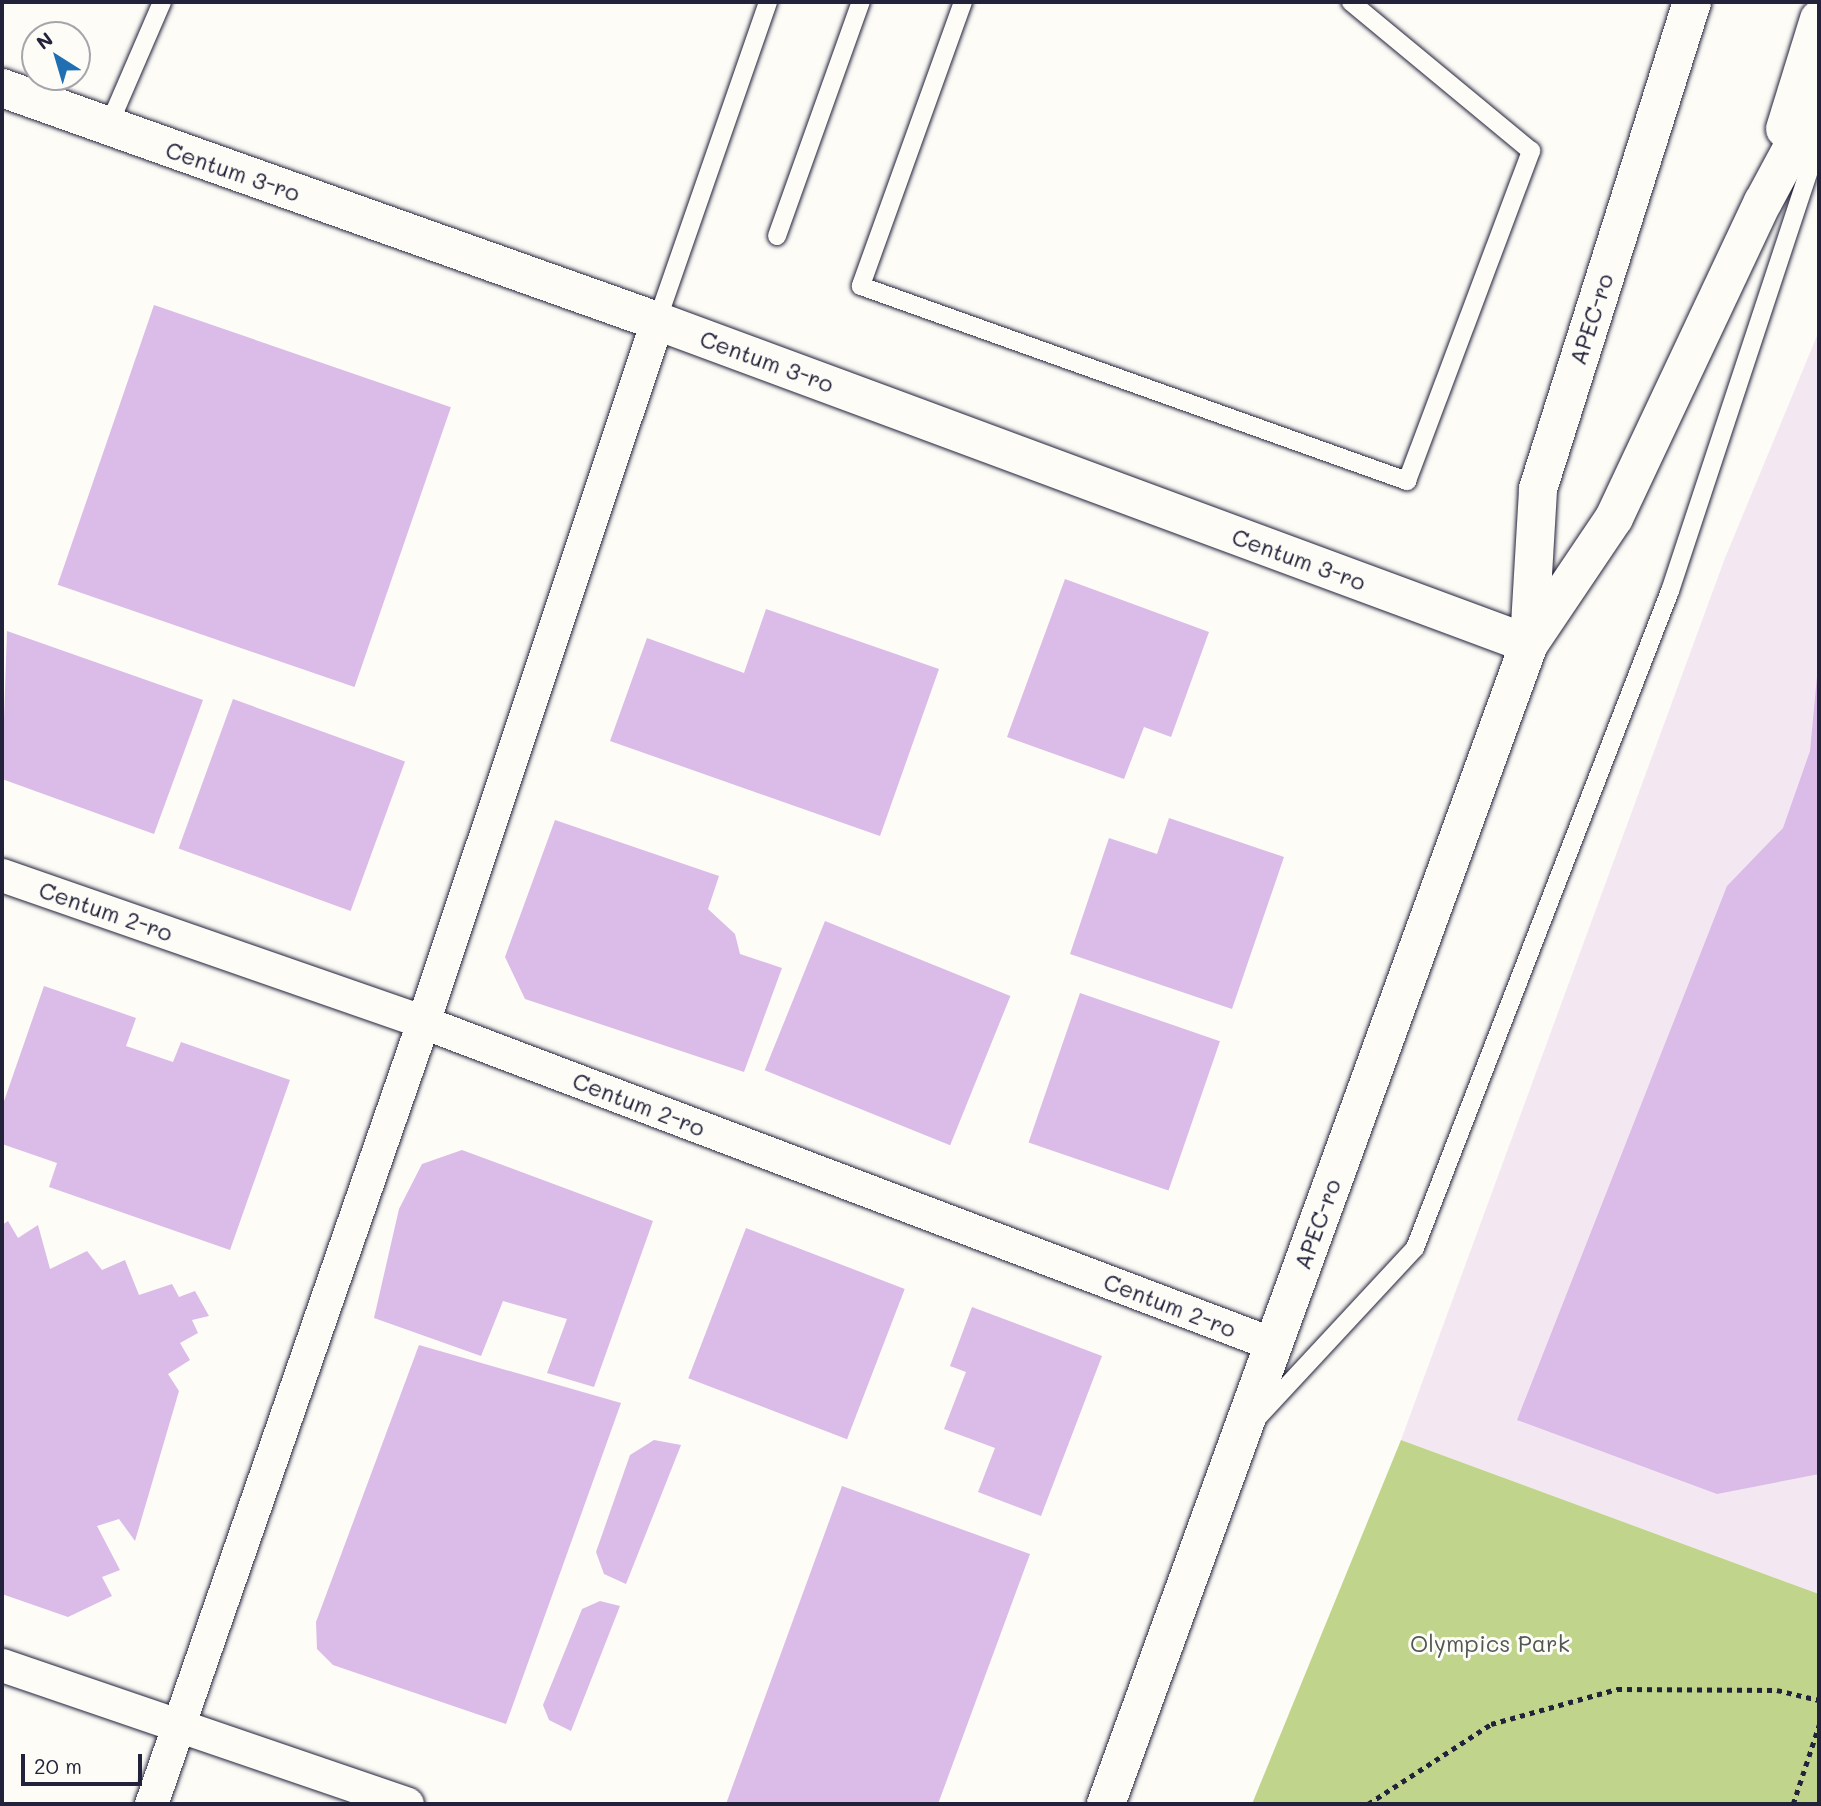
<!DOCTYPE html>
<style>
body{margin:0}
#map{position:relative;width:1821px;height:1806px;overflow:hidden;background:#fdfcf7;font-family:Mali,sans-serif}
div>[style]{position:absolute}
.built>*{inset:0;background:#f3e8f2}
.green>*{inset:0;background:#c0d58b}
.building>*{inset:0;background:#dbbbe7;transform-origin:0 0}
.path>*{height:4.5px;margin-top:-2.25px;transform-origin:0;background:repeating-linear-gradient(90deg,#22223b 0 5px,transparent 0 10px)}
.roads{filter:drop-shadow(0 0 2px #22223b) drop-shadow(0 0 2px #22223b)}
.service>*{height:18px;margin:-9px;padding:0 9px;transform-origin:9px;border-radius:9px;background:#fdfcf7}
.minor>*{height:33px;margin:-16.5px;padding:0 16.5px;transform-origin:16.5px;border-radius:16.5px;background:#fdfcf7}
.secondary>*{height:38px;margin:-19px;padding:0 19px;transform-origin:19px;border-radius:19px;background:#fdfcf7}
span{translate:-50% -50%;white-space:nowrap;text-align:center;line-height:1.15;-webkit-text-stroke:6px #fdfcf7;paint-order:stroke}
.street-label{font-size:23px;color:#22223b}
.park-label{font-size:23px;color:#515853}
.frame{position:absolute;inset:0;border:4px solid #22223b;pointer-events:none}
.north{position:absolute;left:21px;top:21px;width:70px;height:70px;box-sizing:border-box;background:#fdfcf7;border:2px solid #a5a5ac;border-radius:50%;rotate:323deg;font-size:19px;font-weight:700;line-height:28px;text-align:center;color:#22223b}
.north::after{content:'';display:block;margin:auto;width:24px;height:32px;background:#1f6fb2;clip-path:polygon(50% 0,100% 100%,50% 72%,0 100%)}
.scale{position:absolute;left:21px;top:1754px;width:121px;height:32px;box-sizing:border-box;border:4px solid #22223b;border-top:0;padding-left:9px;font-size:21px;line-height:24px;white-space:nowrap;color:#22223b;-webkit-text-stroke:5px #fdfcf7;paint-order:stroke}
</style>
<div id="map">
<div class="built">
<div style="clip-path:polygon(1819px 331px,1819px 1594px,1401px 1440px,1725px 558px)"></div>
</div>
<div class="green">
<div style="clip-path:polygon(1401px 1440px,1819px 1594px,1819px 1804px,1252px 1804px)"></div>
</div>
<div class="building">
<div style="left:154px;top:305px;width:314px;height:296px;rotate:19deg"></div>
<div style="clip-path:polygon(1065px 579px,1209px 632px,1171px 737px,1144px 727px,1124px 779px,1007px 737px)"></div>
<div style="clip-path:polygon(766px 609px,939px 669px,880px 836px,610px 741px,647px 638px,744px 673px)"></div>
<div style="clip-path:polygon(7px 631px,203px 700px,154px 834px,2px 779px)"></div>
<div style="clip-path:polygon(1819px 655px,1819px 1474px,1717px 1494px,1517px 1420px,1727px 886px,1783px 828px,1810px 751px)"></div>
<div style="left:233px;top:699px;width:183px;height:159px;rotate:20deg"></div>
<div style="clip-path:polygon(1169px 818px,1284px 857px,1232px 1009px,1070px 954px,1109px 838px,1157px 854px)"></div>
<div style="clip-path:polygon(555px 820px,719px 876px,708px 909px,735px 934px,740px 954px,782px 968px,744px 1072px,525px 999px,505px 957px)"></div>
<div style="left:825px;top:921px;width:200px;height:161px;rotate:22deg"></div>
<div style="clip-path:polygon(44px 986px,136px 1018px,126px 1046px,173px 1062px,181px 1042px,290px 1080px,230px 1250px,49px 1187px,57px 1163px,2px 1144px,2px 1107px)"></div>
<div style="left:1080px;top:993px;width:148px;height:158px;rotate:19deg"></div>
<div style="clip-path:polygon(462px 1150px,653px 1221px,594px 1387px,547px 1373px,567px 1319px,503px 1301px,481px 1356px,374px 1318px,399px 1209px,422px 1164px)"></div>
<div style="clip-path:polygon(8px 1221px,18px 1238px,38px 1225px,50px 1269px,87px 1251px,102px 1270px,125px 1260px,139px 1295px,172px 1284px,179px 1297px,195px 1291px,209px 1316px,192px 1320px,198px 1333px,180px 1343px,190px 1360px,168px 1374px,179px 1391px,135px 1541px,119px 1519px,97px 1526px,120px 1570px,102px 1577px,112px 1596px,68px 1617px,2px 1594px,2px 1225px)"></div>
<div style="left:746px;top:1228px;width:170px;height:161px;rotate:21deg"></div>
<div style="clip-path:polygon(972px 1307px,1102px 1356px,1041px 1516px,978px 1492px,995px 1448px,944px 1429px,966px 1372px,950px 1366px)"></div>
<div style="clip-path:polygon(419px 1345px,621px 1403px,506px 1724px,333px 1665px,317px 1649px,316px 1622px)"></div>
<div style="clip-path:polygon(654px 1440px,681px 1445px,626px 1584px,604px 1574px,596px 1552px,630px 1455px)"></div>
<div style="clip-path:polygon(842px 1486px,1030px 1554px,938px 1804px,726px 1804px)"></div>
<div style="clip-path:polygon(600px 1601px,620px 1606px,571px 1731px,549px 1720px,543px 1705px,582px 1609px)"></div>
</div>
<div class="path">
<div style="left:1368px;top:1804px;width:147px;rotate:-33deg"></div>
<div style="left:1491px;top:1724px;width:131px;rotate:-15.5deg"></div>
<div style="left:1617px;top:1689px;width:160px;rotate:0.4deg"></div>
<div style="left:1777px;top:1690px;width:43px;rotate:13.4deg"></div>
<div style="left:1793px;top:1804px;width:83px;rotate:-71.8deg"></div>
</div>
<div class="roads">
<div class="service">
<div style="left:963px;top:2px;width:302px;rotate:109.8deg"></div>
<div style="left:861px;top:286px;width:580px;rotate:19.65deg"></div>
<div style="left:1407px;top:481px;width:353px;rotate:-69.4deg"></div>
<div style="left:1531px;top:151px;width:234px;rotate:-140.4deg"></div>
<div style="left:108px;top:127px;width:136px;rotate:-66.6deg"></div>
<div style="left:777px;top:236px;width:249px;rotate:-70.3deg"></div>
<div style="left:657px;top:321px;width:338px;rotate:-70.8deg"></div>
<div style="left:1259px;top:1416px;width:229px;rotate:-47.1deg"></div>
<div style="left:1415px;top:1248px;width:705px;rotate:-68.79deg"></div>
<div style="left:1670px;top:591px;width:475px;rotate:-71.7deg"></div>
</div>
<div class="minor">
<div style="left:2px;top:875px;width:446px;rotate:19.2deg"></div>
<div style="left:423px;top:1022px;width:909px;rotate:20.75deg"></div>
<div style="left:2px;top:1665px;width:428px;rotate:18.9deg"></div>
<div style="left:151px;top:1804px;width:828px;rotate:-70.82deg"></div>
<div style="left:423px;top:1022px;width:739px;rotate:-71.54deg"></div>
</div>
<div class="secondary">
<div style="left:2px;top:88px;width:695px;rotate:19.58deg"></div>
<div style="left:657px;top:321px;width:930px;rotate:20.33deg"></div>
<div style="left:1785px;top:129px;width:115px;rotate:-72.8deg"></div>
<div style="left:1529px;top:642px;width:153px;rotate:-86.6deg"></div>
<div style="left:1538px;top:489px;width:511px;rotate:-72.45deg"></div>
<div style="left:1106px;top:1804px;width:1235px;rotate:-69.97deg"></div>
<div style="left:1529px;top:644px;width:152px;rotate:-56deg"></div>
<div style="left:1614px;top:518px;width:349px;rotate:-64.8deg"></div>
<div style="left:1763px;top:202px;width:118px;rotate:-61.7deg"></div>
</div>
</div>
<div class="street-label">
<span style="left:233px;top:171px;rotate:19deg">Centum 3-ro</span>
<span style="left:1591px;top:319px;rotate:-72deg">APEC-ro</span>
<span style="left:767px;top:361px;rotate:20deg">Centum 3-ro</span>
<span style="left:1299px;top:559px;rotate:20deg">Centum 3-ro</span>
<span style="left:106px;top:911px;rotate:19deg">Centum 2-ro</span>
<span style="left:639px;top:1104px;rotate:21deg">Centum 2-ro</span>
<span style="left:1317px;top:1224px;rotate:-70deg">APEC-ro</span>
<span style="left:1170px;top:1305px;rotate:21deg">Centum 2-ro</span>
</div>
<div class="park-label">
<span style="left:1490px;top:1643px">Olympics Park</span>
</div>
<div class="frame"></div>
<div class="north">N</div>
<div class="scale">20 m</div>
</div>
